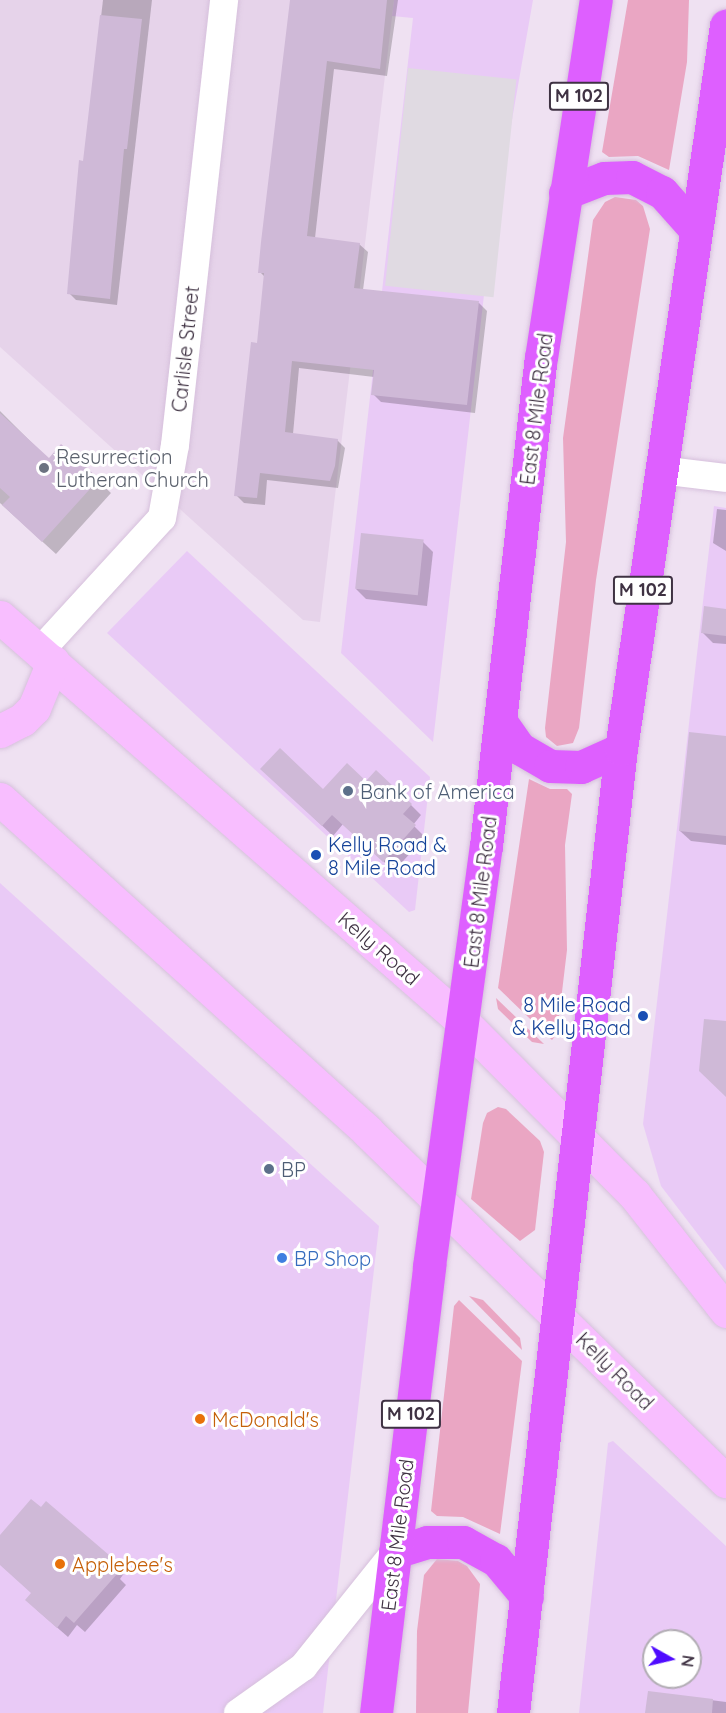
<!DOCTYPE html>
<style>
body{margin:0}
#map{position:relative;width:726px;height:1713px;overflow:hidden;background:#efe1f2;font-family:Quicksand,sans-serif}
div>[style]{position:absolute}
.residential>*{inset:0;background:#e6d3ea}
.commercial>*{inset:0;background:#e9caf6}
.green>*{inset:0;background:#eaa6c3}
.parking>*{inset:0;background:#e0dae2;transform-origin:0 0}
.shadow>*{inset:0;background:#0003}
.building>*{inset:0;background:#cfb9d7;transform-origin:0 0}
.roads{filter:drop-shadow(0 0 2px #d6c0dc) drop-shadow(0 0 2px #d6c0dc)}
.street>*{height:28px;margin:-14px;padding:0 14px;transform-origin:14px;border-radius:14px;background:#fff}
.secondary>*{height:33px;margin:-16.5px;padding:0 16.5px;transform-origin:16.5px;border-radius:16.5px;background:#f8beff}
.highway>*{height:33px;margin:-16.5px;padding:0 16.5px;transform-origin:16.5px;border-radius:16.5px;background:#de5fff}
.dots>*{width:16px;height:16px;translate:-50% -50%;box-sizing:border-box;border:3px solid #fff;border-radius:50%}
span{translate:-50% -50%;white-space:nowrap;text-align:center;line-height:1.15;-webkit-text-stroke:6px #fff;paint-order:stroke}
.shield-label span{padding:2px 4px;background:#fff;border:2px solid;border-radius:4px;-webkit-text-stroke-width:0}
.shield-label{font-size:18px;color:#3f3243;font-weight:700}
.street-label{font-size:20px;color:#3f3243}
.worship-label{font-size:20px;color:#5b616d}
.left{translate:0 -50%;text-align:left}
.service-label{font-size:20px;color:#4e5e75}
.transit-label{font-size:20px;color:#164399}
.right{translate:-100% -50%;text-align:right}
.shop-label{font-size:20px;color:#366cbe}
.food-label{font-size:20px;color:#c56008}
.north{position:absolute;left:642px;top:1629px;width:60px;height:60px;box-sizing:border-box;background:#fff;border:2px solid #b2adb4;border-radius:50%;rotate:98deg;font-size:16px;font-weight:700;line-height:24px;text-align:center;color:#3f3243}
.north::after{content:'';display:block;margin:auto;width:21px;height:27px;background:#4f0bff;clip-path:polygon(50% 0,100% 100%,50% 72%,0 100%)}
</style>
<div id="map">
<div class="residential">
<div style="clip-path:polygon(0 0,394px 0,320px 622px,303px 620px,0 347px)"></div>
</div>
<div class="commercial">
<div style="clip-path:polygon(394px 0,533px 0,489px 251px,433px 742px,341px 653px,413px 18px,392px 16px)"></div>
<div style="clip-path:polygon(714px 506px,726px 508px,726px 1271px,661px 1186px,643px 1124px)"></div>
<div style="clip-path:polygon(187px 551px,430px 777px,415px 910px,409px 912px,107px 633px)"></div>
<div style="clip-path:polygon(0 883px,379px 1226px,323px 1713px,0 1713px)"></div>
<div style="clip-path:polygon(evenodd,613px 1441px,726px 1546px,726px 1713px,579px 1713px,608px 1443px,613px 1441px,654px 1641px,690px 1641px,690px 1677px,654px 1677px,654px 1641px)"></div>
</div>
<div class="green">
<div style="clip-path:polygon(628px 0,689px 0,687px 62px,669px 170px,638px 156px,609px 157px,602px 152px)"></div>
<div style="clip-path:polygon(615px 197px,636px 200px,643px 206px,650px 229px,596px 580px,579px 728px,573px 743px,557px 746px,546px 737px,545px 728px,566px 542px,563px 438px,593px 220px,605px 202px)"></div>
<div style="clip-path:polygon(529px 779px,550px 789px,567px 789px,572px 794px,565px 845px,567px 950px,557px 1034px,552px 1040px,498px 988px)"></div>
<div style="clip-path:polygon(496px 998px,544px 1044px,532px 1042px,498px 1009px)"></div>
<div style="clip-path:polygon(498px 1107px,506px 1109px,540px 1141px,544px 1152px,535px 1230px,520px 1241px,471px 1199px,483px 1123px,487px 1113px)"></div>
<div style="clip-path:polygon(469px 1296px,483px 1300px,520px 1338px,522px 1350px)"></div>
<div style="clip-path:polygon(459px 1300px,522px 1361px,500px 1534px,463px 1517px,437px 1516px,431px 1511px,454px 1306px)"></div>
<div style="clip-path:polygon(437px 1559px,458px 1561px,467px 1566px,480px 1584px,468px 1713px,416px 1713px,417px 1631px,424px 1575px)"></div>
</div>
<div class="parking">
<div style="left:408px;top:68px;width:109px;height:219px;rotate:6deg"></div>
</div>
<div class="shadow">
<div style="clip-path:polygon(103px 0,152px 0,117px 305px,76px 300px,69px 293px)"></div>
<div style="clip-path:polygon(292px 0,398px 0,387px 76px,334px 69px,315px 238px,359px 244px,368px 252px,363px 290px,479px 303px,487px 311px,475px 413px,381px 402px,373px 394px,374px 377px,299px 368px,293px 434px,337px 440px,345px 448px,338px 488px,267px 480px,265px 505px,244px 503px,236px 495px,258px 344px,265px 277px,260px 272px)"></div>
<div style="clip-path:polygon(0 411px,49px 460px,61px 446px,111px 493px,56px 554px,0 503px)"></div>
<div style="clip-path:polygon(717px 509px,726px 510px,726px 551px,713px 543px)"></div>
<div style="clip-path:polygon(423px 542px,433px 552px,427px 606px,366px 599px,356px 589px)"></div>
<div style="clip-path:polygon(726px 610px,726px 644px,713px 643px,702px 632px)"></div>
<div style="clip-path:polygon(726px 737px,726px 845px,691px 841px,680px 831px)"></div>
<div style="clip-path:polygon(273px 779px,323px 791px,366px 783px,411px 805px,421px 815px,413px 825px,425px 837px,394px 871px,343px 824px,333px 836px)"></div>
<div style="clip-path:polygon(0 1537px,115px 1562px,125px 1572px,120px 1579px,126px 1585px,85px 1632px,77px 1625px,68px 1637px,37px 1610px,33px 1594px,0 1564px)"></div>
<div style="clip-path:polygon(649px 1692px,726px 1702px,726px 1713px,647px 1713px)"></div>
</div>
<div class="building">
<div style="clip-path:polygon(290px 0,387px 0,380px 69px,327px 61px,307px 236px,360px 243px,354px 288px,479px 301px,467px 405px,371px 395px,374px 370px,292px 361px,285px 432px,338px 439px,335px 466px,330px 481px,260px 473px,257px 498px,234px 496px,251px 342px,257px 343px,264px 273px,258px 273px,261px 242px)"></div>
<div style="clip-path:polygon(100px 15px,142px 19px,127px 149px,124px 149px,110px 299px,67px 294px,79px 160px,83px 161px)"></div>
<div style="clip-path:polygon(0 413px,49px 458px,61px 444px,99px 479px,42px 542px,2px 505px,10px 497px,0 488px)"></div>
<div style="left:361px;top:533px;width:63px;height:56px;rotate:6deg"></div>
<div style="clip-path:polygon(704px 606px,726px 609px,726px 636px,701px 633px)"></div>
<div style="clip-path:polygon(689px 732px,726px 736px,726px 836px,679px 831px)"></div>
<div style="clip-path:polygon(280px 748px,323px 789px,347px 763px,366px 781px,376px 770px,412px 804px,403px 814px,416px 825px,383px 862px,332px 815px,322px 826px,260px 769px)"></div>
<div style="clip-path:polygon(704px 1019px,726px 1021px,726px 1097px,699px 1071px)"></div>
<div style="clip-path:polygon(31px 1499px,41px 1507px,46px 1501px,116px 1561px,110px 1568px,117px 1574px,74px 1623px,66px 1616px,57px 1628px,25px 1600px,31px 1593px,0 1565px,0 1535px)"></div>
<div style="clip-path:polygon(648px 1691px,713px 1699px,712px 1713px,645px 1713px)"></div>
</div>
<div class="roads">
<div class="street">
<div style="left:660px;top:470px;width:66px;rotate:6.9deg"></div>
<div style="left:40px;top:651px;width:180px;rotate:-47.5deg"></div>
<div style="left:162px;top:518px;width:74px;rotate:-79.9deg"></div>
<div style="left:175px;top:445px;width:448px;rotate:-83.7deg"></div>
<div style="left:238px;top:1713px;width:80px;rotate:-35.3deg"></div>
<div style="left:303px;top:1667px;width:147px;rotate:-51.3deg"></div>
</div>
<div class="secondary">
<div style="left:0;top:617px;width:615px;rotate:41.18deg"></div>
<div style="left:463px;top:1022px;width:243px;rotate:45.2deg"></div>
<div style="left:634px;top:1194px;width:149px;rotate:51.8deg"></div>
<div style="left:0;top:731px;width:25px;rotate:-27deg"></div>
<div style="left:22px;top:720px;width:17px;rotate:-45deg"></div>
<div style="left:34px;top:708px;width:50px;rotate:-67.6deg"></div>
<div style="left:0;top:799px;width:496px;rotate:42.1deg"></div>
<div style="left:368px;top:1132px;width:500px;rotate:44.3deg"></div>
</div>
<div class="highway">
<div style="left:565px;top:193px;width:42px;rotate:-21deg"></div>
<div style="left:604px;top:178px;width:28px;rotate:-2deg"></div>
<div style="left:632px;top:177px;width:34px;rotate:27deg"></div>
<div style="left:662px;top:192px;width:48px;rotate:48.4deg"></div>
<div style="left:501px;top:722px;width:32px;rotate:55deg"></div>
<div style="left:519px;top:748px;width:36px;rotate:30deg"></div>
<div style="left:550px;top:766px;width:31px;rotate:2deg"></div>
<div style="left:581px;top:767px;width:44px;rotate:-24.2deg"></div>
<div style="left:395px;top:1552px;width:34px;rotate:-17deg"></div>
<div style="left:427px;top:1542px;width:36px"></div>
<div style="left:463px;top:1542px;width:38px;rotate:29deg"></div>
<div style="left:496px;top:1560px;width:48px;rotate:50deg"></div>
<div style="left:376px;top:1713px;width:450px;rotate:-83.2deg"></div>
<div style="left:429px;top:1266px;width:424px;rotate:-82.3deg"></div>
<div style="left:486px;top:846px;width:491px;rotate:-83.6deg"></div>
<div style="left:541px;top:358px;width:362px;rotate:-81.3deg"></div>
<div style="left:513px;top:1713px;width:970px;rotate:-83.61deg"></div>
<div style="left:621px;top:749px;width:731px;rotate:-81.74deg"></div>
</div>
</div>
<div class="dots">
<div style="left:44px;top:468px;background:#6b7280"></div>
<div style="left:348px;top:791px;background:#5c6f8a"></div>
<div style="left:316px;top:855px;background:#1a4fb4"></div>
<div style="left:643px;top:1016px;background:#1a4fb4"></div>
<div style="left:269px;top:1169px;background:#5c6f8a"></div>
<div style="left:282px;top:1258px;background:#3f7fe0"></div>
<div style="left:200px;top:1419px;background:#e8710a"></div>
<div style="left:60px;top:1564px;background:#e8710a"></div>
</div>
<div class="shield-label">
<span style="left:579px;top:96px">M 102</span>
<span style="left:643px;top:590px">M 102</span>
<span style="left:411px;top:1414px">M 102</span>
</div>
<div class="street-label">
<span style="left:185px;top:349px;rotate:-84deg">Carlisle Street</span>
<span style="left:536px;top:409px;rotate:-83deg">East 8 Mile Road</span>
<span style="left:480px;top:892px;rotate:-83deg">East 8 Mile Road</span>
<span style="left:379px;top:948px;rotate:41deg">Kelly Road</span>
<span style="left:615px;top:1371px;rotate:45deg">Kelly Road</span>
<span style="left:397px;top:1535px;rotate:-83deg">East 8 Mile Road</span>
</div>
<div class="worship-label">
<span class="left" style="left:56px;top:468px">Resurrection<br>Lutheran Church</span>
</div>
<div class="service-label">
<span class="left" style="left:360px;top:791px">Bank of America</span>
<span class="left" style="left:281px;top:1169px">BP</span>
</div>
<div class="transit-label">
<span class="left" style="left:328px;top:856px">Kelly Road &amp;<br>8 Mile Road</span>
<span class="right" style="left:631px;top:1016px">8 Mile Road<br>&amp; Kelly Road</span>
</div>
<div class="shop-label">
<span class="left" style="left:294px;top:1258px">BP Shop</span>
</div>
<div class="food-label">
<span class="left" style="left:212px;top:1419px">McDonald's</span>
<span class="left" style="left:72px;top:1564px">Applebee's</span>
</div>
<div class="north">N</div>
</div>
